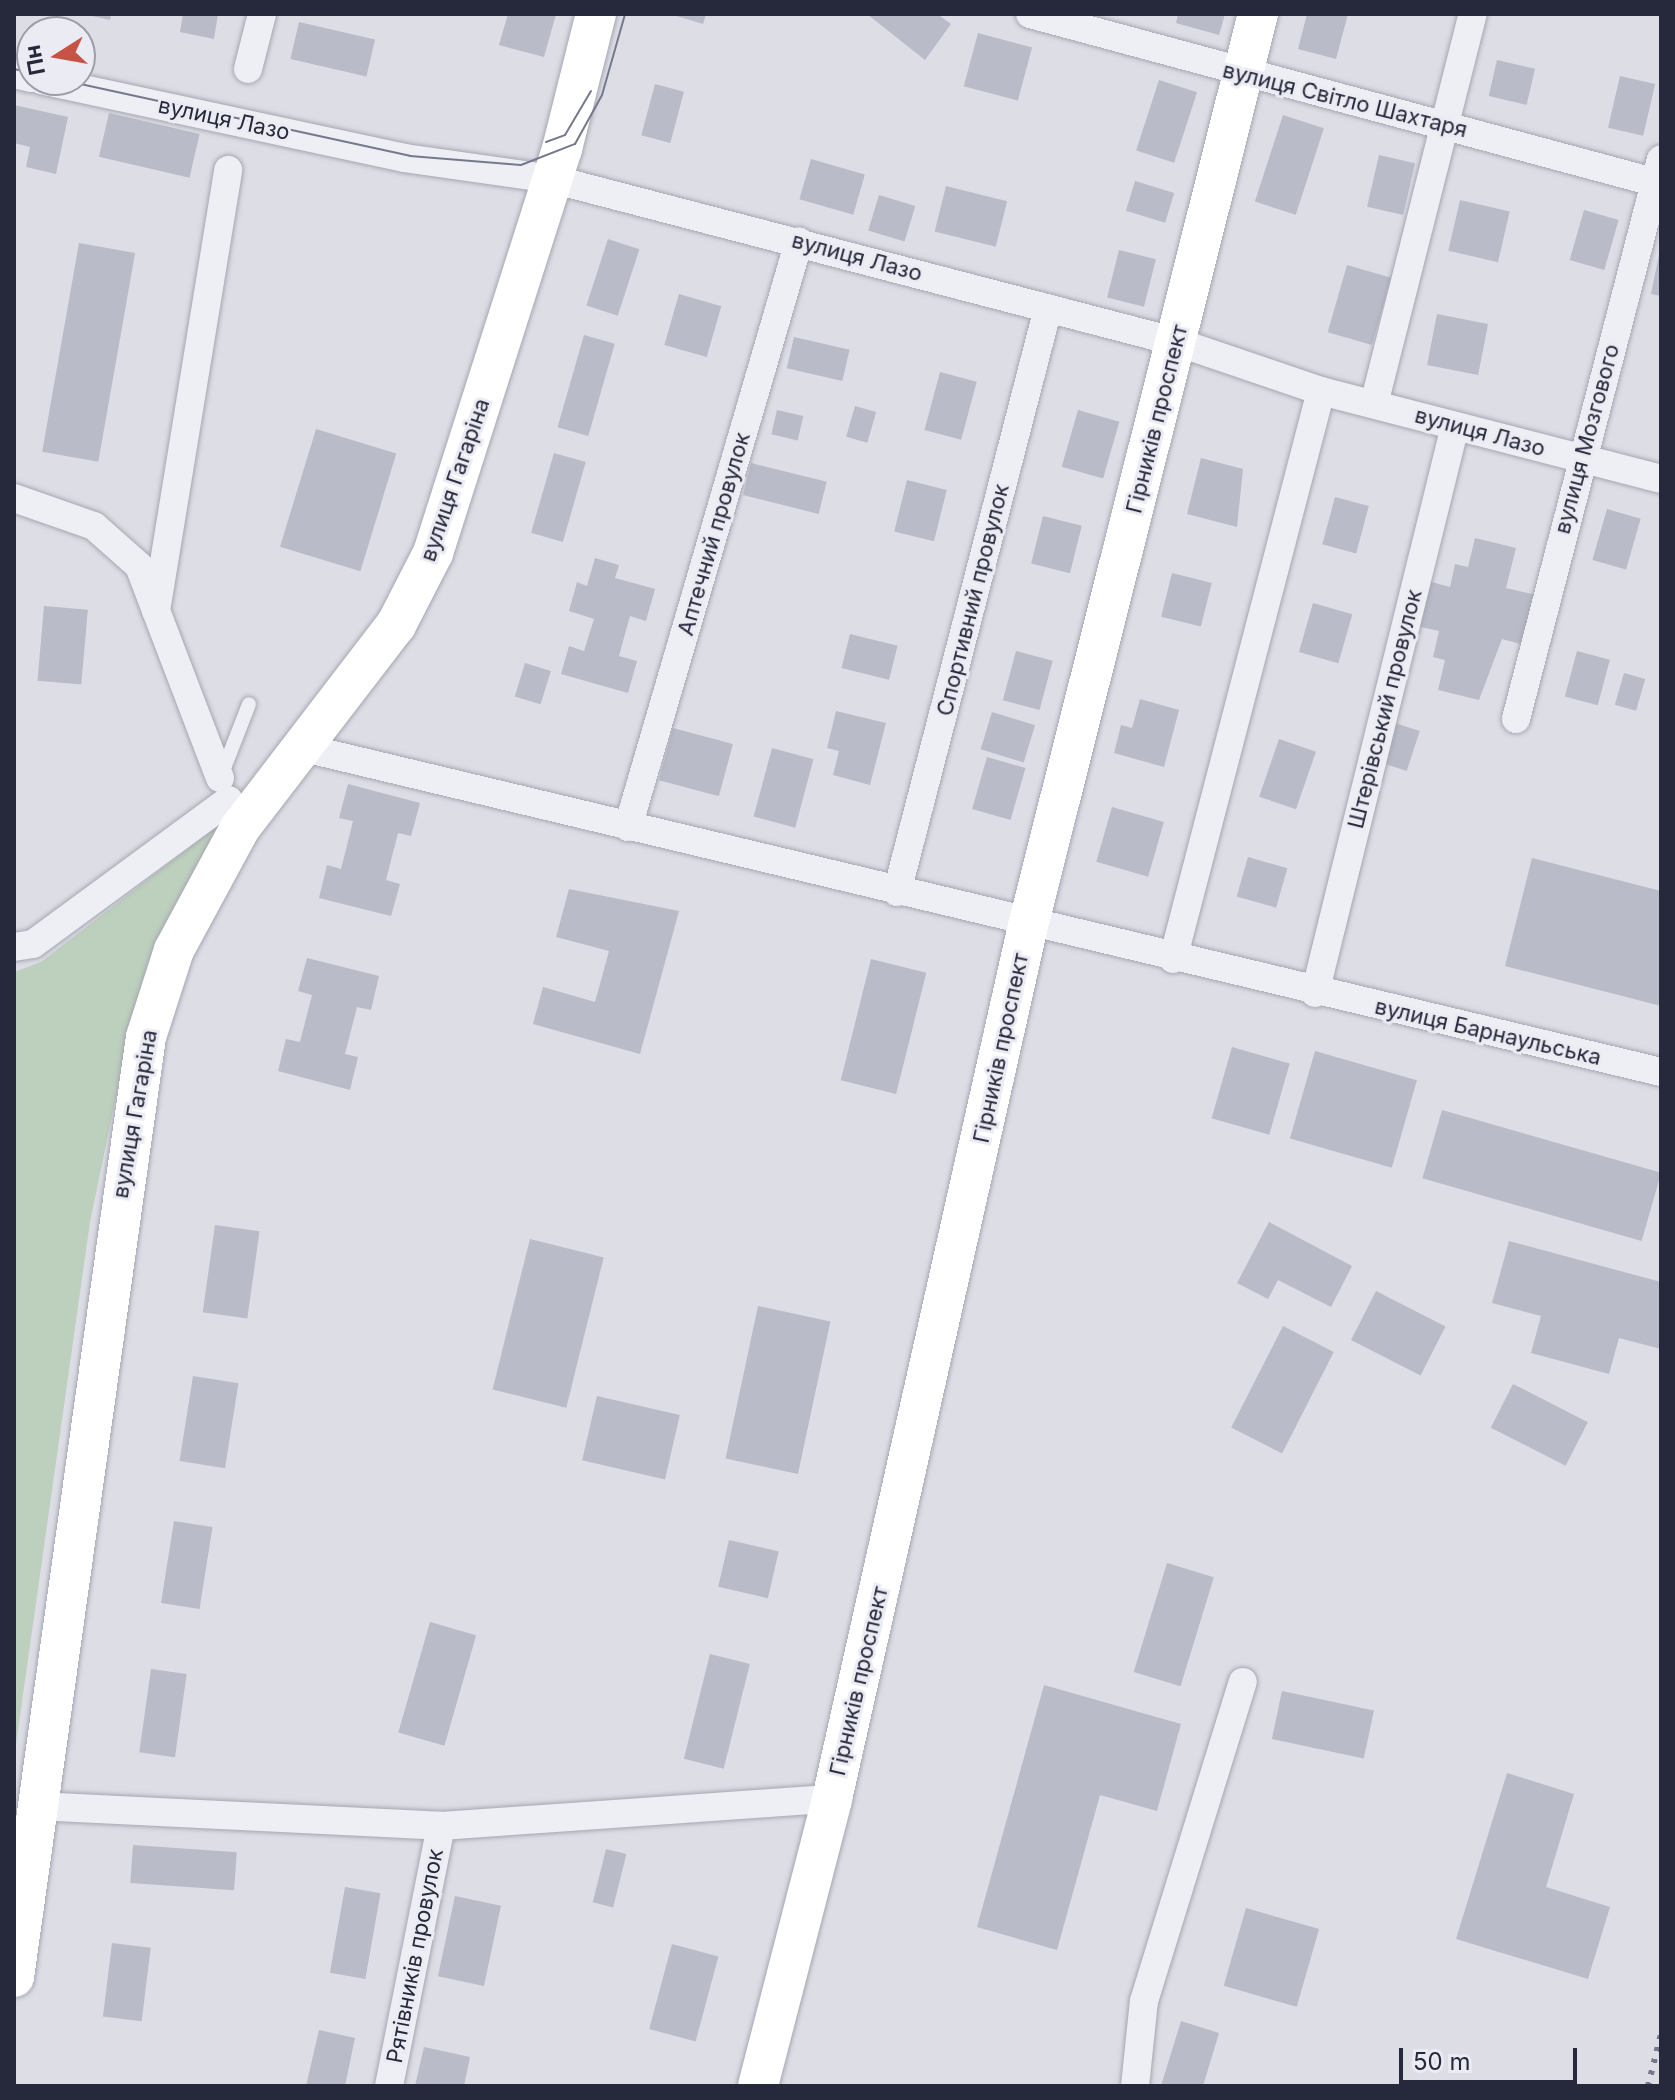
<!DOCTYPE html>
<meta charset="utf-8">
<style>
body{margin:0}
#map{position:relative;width:1675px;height:2100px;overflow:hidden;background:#dcdde5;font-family:Inter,sans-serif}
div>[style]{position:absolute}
.green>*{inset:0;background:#bdcfbd}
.building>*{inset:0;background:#b9bbc8;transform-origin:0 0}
.roads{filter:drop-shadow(0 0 2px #a5a7b2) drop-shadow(0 0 2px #a5a7b2)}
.lane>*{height:14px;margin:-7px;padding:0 7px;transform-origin:7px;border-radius:7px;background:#eeeff4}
.street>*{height:28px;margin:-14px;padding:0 14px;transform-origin:14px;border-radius:14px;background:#eeeff4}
.secondary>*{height:40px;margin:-20px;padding:0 20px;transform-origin:20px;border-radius:20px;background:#fff}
.tram>*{height:2px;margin:-1px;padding:0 1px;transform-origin:1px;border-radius:1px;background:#76798e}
.rail>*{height:6px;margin-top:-3px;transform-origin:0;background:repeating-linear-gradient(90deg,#76798e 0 4px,transparent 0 12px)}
span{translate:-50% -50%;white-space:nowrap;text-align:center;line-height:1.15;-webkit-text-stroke:6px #ebecf3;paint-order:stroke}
.street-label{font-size:22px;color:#26283b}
.frame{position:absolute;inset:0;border:16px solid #26283b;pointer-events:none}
.north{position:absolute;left:16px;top:16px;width:80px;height:80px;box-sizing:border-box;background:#ebecf3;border:2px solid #9c9ea9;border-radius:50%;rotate:259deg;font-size:22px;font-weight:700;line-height:32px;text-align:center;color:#26283b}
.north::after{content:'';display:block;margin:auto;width:28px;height:36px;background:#c75344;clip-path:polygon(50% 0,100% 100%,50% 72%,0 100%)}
.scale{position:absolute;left:1399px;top:2048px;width:178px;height:36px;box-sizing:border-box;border:4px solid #26283b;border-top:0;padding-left:10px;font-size:24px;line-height:28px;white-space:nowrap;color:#26283b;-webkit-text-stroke:6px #ebecf3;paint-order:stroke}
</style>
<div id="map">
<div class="green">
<div style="clip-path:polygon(221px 823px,124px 1058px,90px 1222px,14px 1758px,14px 972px,41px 962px)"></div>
</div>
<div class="building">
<div style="clip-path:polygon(83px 14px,111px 14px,110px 20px)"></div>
<div style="clip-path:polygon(183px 14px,218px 14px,214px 39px,180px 32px)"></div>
<div style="clip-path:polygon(508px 14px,556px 14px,544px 57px,499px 45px)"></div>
<div style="clip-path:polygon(670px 14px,706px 14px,703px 24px)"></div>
<div style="clip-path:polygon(867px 14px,937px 14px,951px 24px,925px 60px)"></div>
<div style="clip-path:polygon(1178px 14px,1225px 14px,1219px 35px,1176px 23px)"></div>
<div style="clip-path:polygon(1307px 14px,1348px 14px,1336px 59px,1298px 49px)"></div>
<div style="left:299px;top:22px;width:78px;height:38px;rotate:13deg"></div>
<div style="left:978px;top:33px;width:56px;height:55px;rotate:15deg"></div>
<div style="left:1497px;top:60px;width:39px;height:37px;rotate:13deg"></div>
<div style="left:1620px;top:76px;width:36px;height:53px;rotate:13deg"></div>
<div style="left:1159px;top:80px;width:40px;height:74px;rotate:18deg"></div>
<div style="left:655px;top:84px;width:30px;height:53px;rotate:15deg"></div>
<div style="clip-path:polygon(14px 105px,68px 117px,56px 174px,26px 167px,30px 147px,14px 143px)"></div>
<div style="left:109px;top:113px;width:93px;height:45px;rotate:13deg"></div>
<div style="left:1283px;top:115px;width:43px;height:91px;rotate:18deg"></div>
<div style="left:1379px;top:155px;width:37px;height:53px;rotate:13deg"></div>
<div style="left:811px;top:159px;width:56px;height:42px;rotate:16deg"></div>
<div style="left:1135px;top:181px;width:41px;height:31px;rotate:17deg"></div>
<div style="left:946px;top:186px;width:63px;height:47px;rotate:14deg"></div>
<div style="left:879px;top:195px;width:38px;height:37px;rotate:17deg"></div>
<div style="left:1460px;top:200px;width:51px;height:52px;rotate:13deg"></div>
<div style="left:1584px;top:210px;width:36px;height:52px;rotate:16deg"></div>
<div style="left:608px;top:239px;width:33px;height:70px;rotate:18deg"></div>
<div style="left:79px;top:243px;width:57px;height:212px;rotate:10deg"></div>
<div style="clip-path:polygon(1661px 245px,1661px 296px,1651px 294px)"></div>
<div style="left:1119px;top:250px;width:38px;height:49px;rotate:14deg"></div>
<div style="left:1347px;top:265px;width:46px;height:70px;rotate:16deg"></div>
<div style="left:679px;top:294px;width:44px;height:53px;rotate:16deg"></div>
<div style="left:1437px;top:314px;width:52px;height:52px;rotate:11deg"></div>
<div style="left:584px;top:335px;width:32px;height:96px;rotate:16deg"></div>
<div style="left:794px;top:337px;width:57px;height:32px;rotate:13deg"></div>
<div style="left:940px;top:372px;width:38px;height:60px;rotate:15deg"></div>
<div style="left:855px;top:406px;width:22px;height:32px;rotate:16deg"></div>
<div style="left:777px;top:410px;width:27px;height:25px;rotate:13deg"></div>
<div style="left:1078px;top:410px;width:43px;height:59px;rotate:16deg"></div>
<div style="left:316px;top:429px;width:84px;height:123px;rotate:17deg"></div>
<div style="left:554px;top:453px;width:33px;height:83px;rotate:16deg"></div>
<div style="clip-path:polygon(1201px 458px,1243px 469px,1237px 527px,1187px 514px)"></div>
<div style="left:751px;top:463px;width:78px;height:33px;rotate:14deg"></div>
<div style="left:907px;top:480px;width:41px;height:53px;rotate:14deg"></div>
<div style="left:1335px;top:497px;width:35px;height:49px;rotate:15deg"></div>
<div style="left:1607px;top:509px;width:35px;height:53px;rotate:16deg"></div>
<div style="left:1043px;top:516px;width:40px;height:49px;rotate:14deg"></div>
<div style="clip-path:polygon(1475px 538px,1516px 548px,1506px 588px,1536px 595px,1524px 645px,1502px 639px,1479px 700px,1438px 690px,1445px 660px,1433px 657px,1439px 631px,1417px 626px,1428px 581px,1450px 587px,1455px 564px,1468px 567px)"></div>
<div style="clip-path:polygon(595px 558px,619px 565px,615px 578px,655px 589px,646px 621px,630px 616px,619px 656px,637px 661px,628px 693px,561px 674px,569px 646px,584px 651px,594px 619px,569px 611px,577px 582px,587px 586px)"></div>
<div style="left:1172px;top:573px;width:41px;height:45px;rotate:14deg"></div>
<div style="left:1313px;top:603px;width:41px;height:51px;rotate:16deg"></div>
<div style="left:44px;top:606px;width:44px;height:75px;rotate:5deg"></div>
<div style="left:850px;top:634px;width:49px;height:35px;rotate:14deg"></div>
<div style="left:1016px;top:651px;width:38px;height:51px;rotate:15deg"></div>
<div style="left:1577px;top:651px;width:34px;height:47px;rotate:15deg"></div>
<div style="left:525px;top:663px;width:27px;height:35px;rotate:17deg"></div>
<div style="left:1624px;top:673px;width:22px;height:33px;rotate:16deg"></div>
<div style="clip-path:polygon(1140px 699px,1179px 710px,1164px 767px,1114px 753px,1121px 725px,1132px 728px)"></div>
<div style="clip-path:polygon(836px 711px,886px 723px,870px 785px,833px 775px,839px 751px,827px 748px)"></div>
<div style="left:992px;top:712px;width:45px;height:39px;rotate:17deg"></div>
<div style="left:1395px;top:723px;width:26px;height:42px;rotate:18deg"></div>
<div style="left:673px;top:728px;width:62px;height:54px;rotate:15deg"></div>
<div style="left:1279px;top:739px;width:39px;height:61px;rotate:19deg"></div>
<div style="left:772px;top:748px;width:43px;height:71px;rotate:15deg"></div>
<div style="left:987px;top:757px;width:40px;height:54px;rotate:16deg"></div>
<div style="clip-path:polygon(348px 784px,420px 803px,411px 836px,398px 833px,386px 880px,400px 884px,391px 916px,319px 898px,327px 865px,341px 869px,353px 821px,339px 818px)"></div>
<div style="left:1112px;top:807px;width:54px;height:57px;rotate:16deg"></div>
<div style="left:1248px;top:857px;width:41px;height:41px;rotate:16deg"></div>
<div style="clip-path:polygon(1532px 858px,1661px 891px,1661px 1006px,1505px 966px)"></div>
<div style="clip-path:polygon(569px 889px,679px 911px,640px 1054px,533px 1024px,543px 987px,595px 1002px,609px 951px,556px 937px)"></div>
<div style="clip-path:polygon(307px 958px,379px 976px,371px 1010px,357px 1007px,345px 1054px,358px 1057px,350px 1090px,278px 1071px,286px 1039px,300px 1042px,312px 995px,298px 991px)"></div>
<div style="left:871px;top:959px;width:57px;height:125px;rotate:14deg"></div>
<div style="left:1232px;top:1047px;width:60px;height:74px;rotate:16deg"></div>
<div style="left:1315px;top:1051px;width:106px;height:91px;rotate:16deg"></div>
<div style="left:1442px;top:1110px;width:228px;height:71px;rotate:16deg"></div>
<div style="clip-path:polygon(1269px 1222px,1352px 1266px,1331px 1307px,1278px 1280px,1268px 1299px,1237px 1283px)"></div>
<div style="left:215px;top:1225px;width:45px;height:88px;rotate:8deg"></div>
<div style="left:530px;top:1239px;width:76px;height:155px;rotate:14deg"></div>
<div style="clip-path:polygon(1509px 1241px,1661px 1282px,1661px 1349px,1619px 1338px,1609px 1374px,1531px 1353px,1541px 1316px,1492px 1303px)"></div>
<div style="left:1376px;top:1291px;width:78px;height:55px;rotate:27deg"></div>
<div style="left:758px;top:1306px;width:74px;height:156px;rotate:12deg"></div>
<div style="left:1283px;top:1326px;width:57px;height:114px;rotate:27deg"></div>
<div style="left:193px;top:1376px;width:46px;height:86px;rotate:9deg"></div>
<div style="left:1513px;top:1384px;width:84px;height:49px;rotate:27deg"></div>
<div style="left:597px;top:1396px;width:85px;height:66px;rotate:13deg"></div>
<div style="left:174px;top:1521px;width:39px;height:83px;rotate:9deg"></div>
<div style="left:729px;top:1540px;width:51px;height:48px;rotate:13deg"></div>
<div style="left:1167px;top:1563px;width:49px;height:114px;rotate:17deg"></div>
<div style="left:430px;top:1622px;width:48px;height:115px;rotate:16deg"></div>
<div style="left:710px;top:1654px;width:41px;height:108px;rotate:14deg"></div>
<div style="left:151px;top:1669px;width:36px;height:84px;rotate:8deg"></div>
<div style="clip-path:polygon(1044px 1685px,1181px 1724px,1157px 1811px,1100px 1795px,1057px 1950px,977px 1927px)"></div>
<div style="left:1282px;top:1691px;width:94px;height:49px;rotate:12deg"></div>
<div style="clip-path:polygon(1507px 1773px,1574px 1794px,1546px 1887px,1610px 1907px,1588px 1979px,1456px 1939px)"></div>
<div style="left:133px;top:1845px;width:104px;height:38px;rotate:4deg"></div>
<div style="left:606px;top:1849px;width:21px;height:55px;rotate:14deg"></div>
<div style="left:345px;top:1887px;width:36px;height:87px;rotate:10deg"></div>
<div style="left:455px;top:1896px;width:47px;height:82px;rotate:12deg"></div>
<div style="left:1246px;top:1908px;width:76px;height:81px;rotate:16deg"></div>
<div style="left:112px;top:1943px;width:39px;height:74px;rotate:7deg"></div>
<div style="left:672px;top:1944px;width:48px;height:88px;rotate:15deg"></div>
<div style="clip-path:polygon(1181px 2021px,1219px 2033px,1203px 2086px,1161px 2086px)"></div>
<div style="clip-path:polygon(319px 2030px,355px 2038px,345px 2086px,306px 2086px)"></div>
<div style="clip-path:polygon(424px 2047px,470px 2057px,464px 2086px,415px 2086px)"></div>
</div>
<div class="roads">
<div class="lane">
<div style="left:221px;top:776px;width:77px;rotate:-68.7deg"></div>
</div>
<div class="street">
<div style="left:1030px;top:14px;width:653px;rotate:15.08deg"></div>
<div style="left:248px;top:69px;width:57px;rotate:-75.7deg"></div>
<div style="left:14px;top:74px;width:18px;rotate:13deg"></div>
<div style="left:41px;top:80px;width:372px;rotate:12.1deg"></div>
<div style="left:405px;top:158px;width:148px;rotate:8.1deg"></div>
<div style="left:552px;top:179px;width:646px;rotate:14.62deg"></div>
<div style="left:1177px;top:342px;width:152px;rotate:18.8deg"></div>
<div style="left:1321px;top:391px;width:351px;rotate:14.5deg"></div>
<div style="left:1374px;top:404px;width:402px;rotate:-75.8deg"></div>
<div style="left:14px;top:498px;width:85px;rotate:19.3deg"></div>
<div style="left:94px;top:526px;width:60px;rotate:41.6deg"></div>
<div style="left:139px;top:566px;width:227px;rotate:69.1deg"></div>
<div style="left:156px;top:611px;width:447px;rotate:-80.7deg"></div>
<div style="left:1516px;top:719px;width:578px;rotate:-75.48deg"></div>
<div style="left:300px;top:747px;width:1399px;rotate:13.43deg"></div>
<div style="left:628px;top:827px;width:610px;rotate:-73.73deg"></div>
<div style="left:897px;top:892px;width:603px;rotate:-75.5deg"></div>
<div style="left:14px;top:947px;width:19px;rotate:-9deg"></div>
<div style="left:33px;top:944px;width:243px;rotate:-36.3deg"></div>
<div style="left:1173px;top:959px;width:587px;rotate:-75.4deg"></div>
<div style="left:1315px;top:993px;width:584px;rotate:-76.13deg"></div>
<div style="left:36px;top:1806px;width:405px;rotate:2.8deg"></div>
<div style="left:441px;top:1826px;width:392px;rotate:-4deg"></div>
<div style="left:389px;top:2086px;width:265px;rotate:-78.7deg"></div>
<div style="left:1135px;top:2086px;width:85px;rotate:-84deg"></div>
<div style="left:1144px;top:2001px;width:334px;rotate:-72.8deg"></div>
</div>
<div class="secondary">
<div style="left:14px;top:1977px;width:949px;rotate:-82.01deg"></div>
<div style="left:146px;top:1037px;width:91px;rotate:-72.2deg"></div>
<div style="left:174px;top:950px;width:139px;rotate:-61.6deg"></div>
<div style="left:240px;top:828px;width:256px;rotate:-52.5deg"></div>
<div style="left:396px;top:625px;width:81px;rotate:-62.8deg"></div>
<div style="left:433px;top:553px;width:424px;rotate:-72.3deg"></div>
<div style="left:562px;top:149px;width:139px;rotate:-75.9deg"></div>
<div style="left:758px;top:2086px;width:296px;rotate:-75.5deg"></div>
<div style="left:832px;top:1799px;width:895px;rotate:-77.35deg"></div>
<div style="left:1028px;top:926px;width:941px;rotate:-75.85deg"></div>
</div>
</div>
<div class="tram">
<div style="left:14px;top:69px;width:18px;rotate:13deg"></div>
<div style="left:62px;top:80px;width:356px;rotate:12.3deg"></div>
<div style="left:410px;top:156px;width:111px;rotate:4.6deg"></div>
<div style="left:521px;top:165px;width:58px;rotate:-21.3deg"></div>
<div style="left:575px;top:144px;width:56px;rotate:-61.1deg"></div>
<div style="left:602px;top:95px;width:84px;rotate:-74.1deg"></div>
<div style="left:546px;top:142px;width:20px;rotate:-20deg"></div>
<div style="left:565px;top:135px;width:51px;rotate:-59.4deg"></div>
</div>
<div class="rail">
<div style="left:1648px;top:2086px;width:54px;rotate:-76deg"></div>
</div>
<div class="street-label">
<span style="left:1345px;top:100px;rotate:14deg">вулиця Світло Шахтаря</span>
<span style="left:224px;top:119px;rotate:12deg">вулиця Лазо</span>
<span style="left:857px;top:257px;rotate:15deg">вулиця Лазо</span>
<span style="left:1157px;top:419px;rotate:-76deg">Гірників проспект</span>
<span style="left:1480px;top:432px;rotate:15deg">вулиця Лазо</span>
<span style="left:1587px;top:439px;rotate:-75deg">вулиця Мозгового</span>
<span style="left:455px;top:480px;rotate:-71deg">вулиця Гагаріна</span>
<span style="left:714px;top:534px;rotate:-74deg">Аптечний провулок</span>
<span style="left:973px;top:600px;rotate:-76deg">Спортивний провулок</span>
<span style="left:1385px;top:709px;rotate:-76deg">Штерівський провулок</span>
<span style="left:1488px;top:1032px;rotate:13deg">вулиця Барнаульська</span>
<span style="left:1001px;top:1048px;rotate:-78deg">Гірників проспект</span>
<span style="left:135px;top:1114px;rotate:-80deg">вулиця Гагаріна</span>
<span style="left:859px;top:1681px;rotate:-77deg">Гірників проспект</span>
<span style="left:415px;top:1956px;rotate:-79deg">Рятівників провулок</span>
</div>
<div class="frame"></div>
<div class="north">Пн</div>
<div class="scale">50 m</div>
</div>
